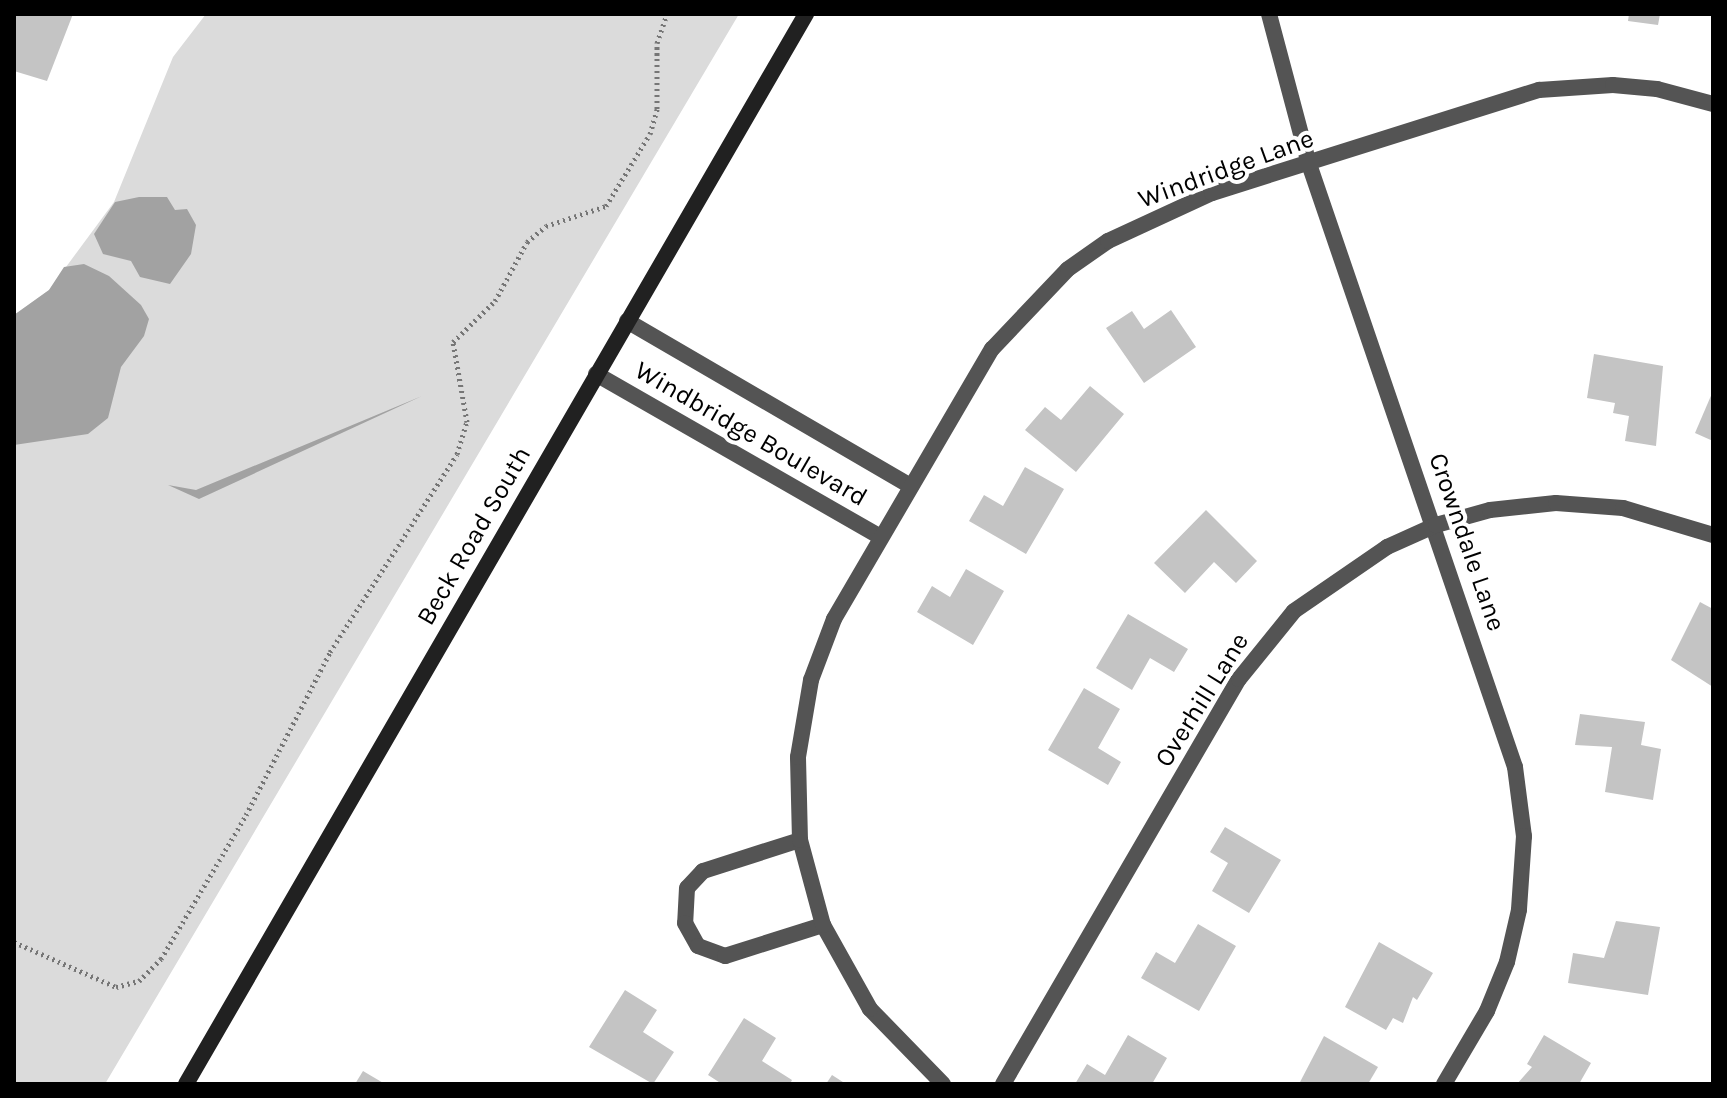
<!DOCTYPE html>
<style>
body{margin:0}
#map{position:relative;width:1727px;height:1098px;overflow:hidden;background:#fff;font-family:Karla,sans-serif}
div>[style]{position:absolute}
.green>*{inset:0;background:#dbdbdb}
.water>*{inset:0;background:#a2a2a2}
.building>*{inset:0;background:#c4c4c4}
.path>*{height:5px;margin-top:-2.5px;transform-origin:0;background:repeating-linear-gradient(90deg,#767676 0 2px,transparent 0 6px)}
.street>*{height:16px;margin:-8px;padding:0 8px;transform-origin:8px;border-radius:8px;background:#545454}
.secondary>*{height:16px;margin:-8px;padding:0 8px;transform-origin:8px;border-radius:8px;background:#212121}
span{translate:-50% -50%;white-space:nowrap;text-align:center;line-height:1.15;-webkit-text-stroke:8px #fff;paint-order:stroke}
.street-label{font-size:26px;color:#000}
.frame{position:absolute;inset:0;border:16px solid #000;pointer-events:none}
</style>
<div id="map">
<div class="green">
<div style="clip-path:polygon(206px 14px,739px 14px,105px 1084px,14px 1084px,14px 315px,49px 290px,114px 202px,173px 57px)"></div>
</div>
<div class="water">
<div style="clip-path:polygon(139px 197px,167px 197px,175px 210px,187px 209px,196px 225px,191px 254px,170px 284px,140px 277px,131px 261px,103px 254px,94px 234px,115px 202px)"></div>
<div style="clip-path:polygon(84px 264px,109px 276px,141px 305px,149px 319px,144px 336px,121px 367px,108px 418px,88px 434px,14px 445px,14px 315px,49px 290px,64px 267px)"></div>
<div style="clip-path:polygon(422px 396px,199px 499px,168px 485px,196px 490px)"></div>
</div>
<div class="building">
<div style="clip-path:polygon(14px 14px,73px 14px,47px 81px,14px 71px)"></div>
<div style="clip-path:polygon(1629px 14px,1660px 14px,1658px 25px,1628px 21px)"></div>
<div style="clip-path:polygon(1171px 310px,1196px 347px,1144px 383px,1106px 328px,1132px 311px,1144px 329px)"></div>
<div style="clip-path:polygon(1594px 354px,1663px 366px,1656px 446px,1625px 441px,1629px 416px,1613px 413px,1615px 403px,1587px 398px)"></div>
<div style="clip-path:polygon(1090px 386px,1124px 414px,1076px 472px,1025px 430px,1045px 407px,1061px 420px)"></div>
<div style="clip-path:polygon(1713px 391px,1713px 441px,1695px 433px)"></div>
<div style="clip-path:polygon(1025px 467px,1064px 489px,1026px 554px,969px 521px,984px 495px,1003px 506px)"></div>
<div style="clip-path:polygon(1206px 510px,1257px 561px,1236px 583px,1214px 562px,1185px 593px,1154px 563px)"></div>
<div style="clip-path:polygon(966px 569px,1004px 591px,973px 645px,917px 612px,932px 586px,950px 597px)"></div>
<div style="clip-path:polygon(1700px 602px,1713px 609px,1713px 687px,1671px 660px)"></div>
<div style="clip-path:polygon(1128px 614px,1188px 649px,1174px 672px,1150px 658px,1132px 690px,1096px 668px)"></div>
<div style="clip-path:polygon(1084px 688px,1120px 709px,1098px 748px,1121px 762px,1108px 785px,1048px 750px)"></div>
<div style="clip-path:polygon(1580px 714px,1645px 722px,1641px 745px,1661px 749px,1653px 800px,1605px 792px,1612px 747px,1575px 745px)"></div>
<div style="clip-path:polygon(1225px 827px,1281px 860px,1249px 913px,1212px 891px,1228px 863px,1210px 852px)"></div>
<div style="clip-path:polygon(1616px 921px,1660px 927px,1648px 995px,1568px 983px,1573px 953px,1604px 958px)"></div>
<div style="clip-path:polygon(1198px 924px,1236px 946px,1199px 1011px,1141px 978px,1156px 952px,1175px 963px)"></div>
<div style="clip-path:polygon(1379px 942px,1433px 973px,1417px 1000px,1413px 997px,1403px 1023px,1393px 1018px,1386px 1030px,1345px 1007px)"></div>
<div style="clip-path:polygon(625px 990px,657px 1010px,643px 1032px,674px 1052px,653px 1084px,589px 1047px)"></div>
<div style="clip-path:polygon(744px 1018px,776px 1038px,762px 1061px,792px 1080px,790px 1084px,722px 1084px,708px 1075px)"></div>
<div style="clip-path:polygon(1128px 1035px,1167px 1058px,1152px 1084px,1075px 1084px,1087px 1064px,1105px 1075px)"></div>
<div style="clip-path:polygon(1544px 1035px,1591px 1063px,1579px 1084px,1517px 1084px,1532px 1067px,1527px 1064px)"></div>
<div style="clip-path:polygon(1324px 1036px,1378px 1067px,1368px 1084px,1299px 1084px)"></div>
<div style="clip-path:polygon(363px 1071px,385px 1084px,355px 1084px)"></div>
<div style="clip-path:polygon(832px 1075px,846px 1084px,826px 1084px)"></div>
</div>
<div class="path">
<div style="left:14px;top:942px;width:111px;rotate:23.8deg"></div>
<div style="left:116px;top:987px;width:24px;rotate:-15deg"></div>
<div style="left:139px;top:981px;width:31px;rotate:-45deg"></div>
<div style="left:161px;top:959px;width:167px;rotate:-59.4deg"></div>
<div style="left:246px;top:815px;width:183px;rotate:-62.7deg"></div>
<div style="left:330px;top:652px;width:235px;rotate:-57.3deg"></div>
<div style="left:457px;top:454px;width:34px;rotate:-73deg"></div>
<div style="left:467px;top:422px;width:81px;rotate:-99.9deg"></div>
<div style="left:453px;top:342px;width:59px;rotate:-44.3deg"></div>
<div style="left:495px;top:301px;width:67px;rotate:-61.5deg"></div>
<div style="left:527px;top:242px;width:25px;rotate:-40deg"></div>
<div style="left:546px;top:226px;width:63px;rotate:-18.4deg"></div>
<div style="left:606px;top:206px;width:84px;rotate:-58.6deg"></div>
<div style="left:650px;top:134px;width:26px;rotate:-74deg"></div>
<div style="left:657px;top:109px;width:66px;rotate:-90deg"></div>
<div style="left:657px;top:43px;width:31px;rotate:-71deg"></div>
</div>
<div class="street">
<div style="left:1269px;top:14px;width:155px;rotate:75.1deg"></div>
<div style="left:1309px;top:164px;width:637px;rotate:71.14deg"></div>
<div style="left:1515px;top:767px;width:70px;rotate:82.6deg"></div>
<div style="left:1524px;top:836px;width:74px;rotate:93.9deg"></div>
<div style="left:1519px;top:910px;width:53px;rotate:103deg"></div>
<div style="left:1507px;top:962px;width:53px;rotate:112.2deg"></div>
<div style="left:1487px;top:1011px;width:85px;rotate:120.5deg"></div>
<div style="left:627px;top:321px;width:328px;rotate:30.2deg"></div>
<div style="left:596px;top:374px;width:328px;rotate:29.8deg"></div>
<div style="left:800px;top:840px;width:102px;rotate:162.3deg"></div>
<div style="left:703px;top:871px;width:23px;rotate:133deg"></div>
<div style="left:687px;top:888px;width:35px;rotate:93deg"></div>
<div style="left:685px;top:923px;width:26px;rotate:61deg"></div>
<div style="left:698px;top:946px;width:29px;rotate:20deg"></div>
<div style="left:725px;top:956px;width:103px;rotate:-17.6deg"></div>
<div style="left:943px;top:1084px;width:105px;rotate:-134.2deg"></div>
<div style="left:870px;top:1009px;width:96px;rotate:-119.2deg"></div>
<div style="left:823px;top:925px;width:88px;rotate:-105.1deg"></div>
<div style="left:800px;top:840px;width:83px;rotate:-91.4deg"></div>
<div style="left:798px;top:757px;width:78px;rotate:-80.4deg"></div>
<div style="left:811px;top:680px;width:65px;rotate:-69.3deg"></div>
<div style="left:834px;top:619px;width:313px;rotate:-59.7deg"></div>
<div style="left:992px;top:349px;width:110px;rotate:-46.5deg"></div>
<div style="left:1068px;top:269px;width:49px;rotate:-35deg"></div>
<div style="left:1108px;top:241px;width:115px;rotate:-24.8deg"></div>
<div style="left:1212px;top:193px;width:343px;rotate:-17.5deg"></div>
<div style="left:1539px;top:90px;width:74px;rotate:-3.9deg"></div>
<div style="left:1613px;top:85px;width:44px;rotate:5.2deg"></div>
<div style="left:1657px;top:89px;width:58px;rotate:15deg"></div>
<div style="left:1003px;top:1084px;width:469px;rotate:-59.8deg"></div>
<div style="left:1239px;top:679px;width:87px;rotate:-51deg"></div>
<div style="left:1294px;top:611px;width:113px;rotate:-34.5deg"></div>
<div style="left:1387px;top:547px;width:54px;rotate:-24.2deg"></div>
<div style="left:1436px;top:525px;width:56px;rotate:-15.5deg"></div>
<div style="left:1490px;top:510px;width:66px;rotate:-6.1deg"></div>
<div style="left:1556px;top:503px;width:67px;rotate:4.3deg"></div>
<div style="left:1623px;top:508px;width:94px;rotate:16.7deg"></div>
</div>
<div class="secondary">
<div style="left:186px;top:1084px;width:1237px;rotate:-59.91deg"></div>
</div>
<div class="street-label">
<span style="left:1226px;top:169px;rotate:-20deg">Windridge Lane</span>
<span style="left:751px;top:434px;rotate:30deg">Windbridge Boulevard</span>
<span style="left:474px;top:536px;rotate:-60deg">Beck Road South</span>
<span style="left:1467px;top:542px;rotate:71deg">Crowndale Lane</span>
<span style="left:1202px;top:700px;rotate:-58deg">Overhill Lane</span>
</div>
<div class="frame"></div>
</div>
